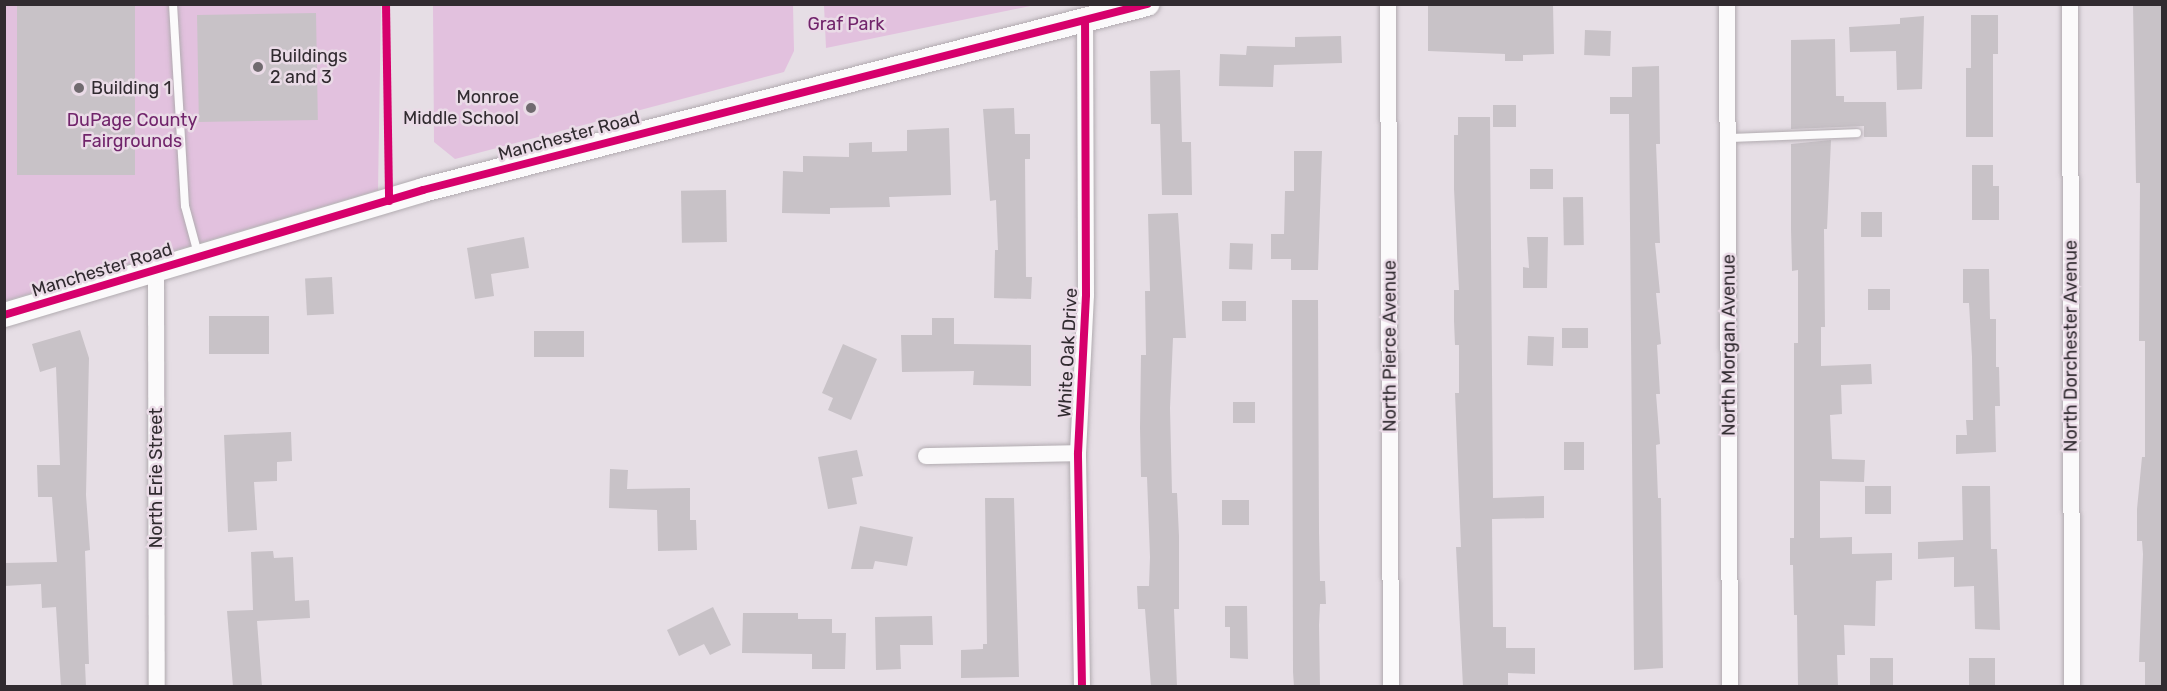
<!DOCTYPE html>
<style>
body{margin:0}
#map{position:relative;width:2167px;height:691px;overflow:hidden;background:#e6dee5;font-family:Rubik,sans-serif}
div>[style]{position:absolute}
.green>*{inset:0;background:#e2c1de}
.building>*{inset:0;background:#c8c2c7;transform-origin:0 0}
.roads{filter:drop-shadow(0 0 2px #b1abb0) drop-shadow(0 0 2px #b1abb0)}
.lane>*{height:8px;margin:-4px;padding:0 4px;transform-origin:4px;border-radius:4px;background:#fbfafb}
.street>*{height:16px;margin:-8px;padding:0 8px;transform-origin:8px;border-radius:8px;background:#fbfafb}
.secondary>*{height:24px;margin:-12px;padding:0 12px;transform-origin:12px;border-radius:12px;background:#fbfafb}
.cycleway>*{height:8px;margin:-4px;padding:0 4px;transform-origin:4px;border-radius:4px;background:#d6006c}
.dots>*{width:16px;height:16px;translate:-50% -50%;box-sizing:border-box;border:3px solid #eadbe7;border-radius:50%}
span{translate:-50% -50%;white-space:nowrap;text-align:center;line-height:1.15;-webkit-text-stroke:5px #eadbe7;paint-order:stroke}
.park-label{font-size:18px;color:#71246b}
.poi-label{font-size:18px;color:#312b30}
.left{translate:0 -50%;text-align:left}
.right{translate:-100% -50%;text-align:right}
.street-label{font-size:18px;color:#312b30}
.frame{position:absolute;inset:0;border:6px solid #312b30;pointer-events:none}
</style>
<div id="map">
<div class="green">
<div style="clip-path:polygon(5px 5px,381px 5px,378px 190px,5px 301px)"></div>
<div style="clip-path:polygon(433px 5px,793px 5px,794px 51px,784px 72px,455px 159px,434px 142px)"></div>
<div style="clip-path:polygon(824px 5px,824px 4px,1035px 5px,826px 48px)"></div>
</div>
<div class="building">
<div style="left:17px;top:4px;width:118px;height:171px"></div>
<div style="clip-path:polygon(1428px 4px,1553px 4px,1554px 54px,1523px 55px,1523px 61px,1505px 61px,1505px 54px,1428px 51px)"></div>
<div style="clip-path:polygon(2133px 4px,2163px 4px,2163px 687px,2145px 687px,2145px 662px,2139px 662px,2143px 554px,2142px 541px,2137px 541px,2137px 509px,2142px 457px,2145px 457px,2145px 341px,2139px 341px,2140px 183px,2136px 183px)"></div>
<div style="left:316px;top:13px;width:107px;height:119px;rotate:89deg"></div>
<div style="clip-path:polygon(1971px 15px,1998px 15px,1998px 54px,1993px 54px,1993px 137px,1966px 137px,1966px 68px,1971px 68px)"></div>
<div style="clip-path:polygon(1924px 16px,1922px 89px,1897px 90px,1896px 51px,1850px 52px,1849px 27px,1900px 24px,1900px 18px)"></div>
<div style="left:1585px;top:30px;width:26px;height:25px;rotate:2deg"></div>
<div style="clip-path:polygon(1341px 36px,1342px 63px,1274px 65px,1273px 87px,1219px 86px,1220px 54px,1246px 55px,1247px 46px,1295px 47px,1295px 37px)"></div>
<div style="clip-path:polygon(1835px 39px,1836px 96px,1844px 96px,1844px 102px,1886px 102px,1887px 137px,1864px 137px,1864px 126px,1791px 129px,1791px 40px)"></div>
<div style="clip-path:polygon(1659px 66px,1660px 144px,1656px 144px,1660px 243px,1655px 243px,1660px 293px,1656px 293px,1661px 344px,1657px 345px,1660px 394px,1656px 394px,1660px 444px,1656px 445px,1658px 498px,1661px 498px,1663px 668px,1634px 670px,1629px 114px,1610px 114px,1610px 97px,1632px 97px,1632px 67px)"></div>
<div style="clip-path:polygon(1180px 70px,1182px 142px,1191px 142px,1192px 195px,1162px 195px,1160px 124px,1151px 124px,1150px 71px)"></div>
<div style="left:1493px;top:105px;width:23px;height:22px"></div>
<div style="clip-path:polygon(1014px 108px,1015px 134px,1030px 134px,1030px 159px,1025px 159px,1026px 277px,1032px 277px,1031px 299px,994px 298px,995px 250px,998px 250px,996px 200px,990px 201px,983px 109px)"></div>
<div style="clip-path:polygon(1458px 117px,1490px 117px,1493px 498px,1544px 496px,1544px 518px,1492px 519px,1493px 627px,1506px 627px,1506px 648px,1535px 648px,1535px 674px,1508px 673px,1508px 687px,1463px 687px,1456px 547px,1461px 547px,1455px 393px,1459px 393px,1459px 345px,1455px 345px,1454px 321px,1454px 290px,1459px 290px,1454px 189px,1454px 135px,1458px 135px)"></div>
<div style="clip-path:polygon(949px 128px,951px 195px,889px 197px,890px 207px,830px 208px,830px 214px,782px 213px,783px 171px,803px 172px,803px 156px,849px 157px,849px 143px,872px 142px,872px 152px,907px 151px,907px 130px)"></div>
<div style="clip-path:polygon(1831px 140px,1827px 229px,1824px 229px,1825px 327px,1821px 327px,1821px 366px,1871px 364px,1872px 384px,1841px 385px,1842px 414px,1830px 415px,1832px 459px,1865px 460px,1864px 482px,1820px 481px,1820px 538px,1852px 537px,1852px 554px,1892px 553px,1892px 580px,1876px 581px,1875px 626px,1844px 625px,1845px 655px,1837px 655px,1838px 687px,1798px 687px,1797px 615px,1794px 615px,1793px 565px,1790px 565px,1790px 538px,1794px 538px,1794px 343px,1798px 343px,1798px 270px,1792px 271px,1791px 229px,1791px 144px)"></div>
<div style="clip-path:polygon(1294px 151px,1322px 151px,1318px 270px,1291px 270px,1291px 259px,1271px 259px,1271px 234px,1284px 234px,1285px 191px,1294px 191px)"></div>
<div style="clip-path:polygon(1972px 165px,1993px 165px,1993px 186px,1999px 186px,1999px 220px,1972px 220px)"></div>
<div style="left:1530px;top:169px;width:23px;height:20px"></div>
<div style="left:726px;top:190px;width:52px;height:45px;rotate:89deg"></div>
<div style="left:1583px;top:197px;width:48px;height:20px;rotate:89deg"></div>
<div style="left:1861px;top:212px;width:21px;height:25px"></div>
<div style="clip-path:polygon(1178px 213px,1186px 338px,1173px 338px,1170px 408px,1172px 493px,1177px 493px,1179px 536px,1179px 609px,1174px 609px,1177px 687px,1151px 687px,1145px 609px,1138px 609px,1137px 586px,1149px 586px,1150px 557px,1147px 477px,1141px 477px,1140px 428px,1141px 355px,1146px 355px,1145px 291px,1150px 291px,1148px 214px)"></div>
<div style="clip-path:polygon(524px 237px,529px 268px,491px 274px,494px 296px,475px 299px,467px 248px)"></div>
<div style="clip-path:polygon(1527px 237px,1548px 237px,1547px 288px,1523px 288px,1523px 267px,1529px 268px)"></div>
<div style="left:1230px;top:243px;width:23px;height:26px;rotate:2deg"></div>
<div style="clip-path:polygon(1963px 269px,1989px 269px,1990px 319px,1996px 319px,1996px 367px,1999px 367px,2000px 406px,1995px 406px,1996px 452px,1956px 454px,1956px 435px,1967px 435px,1966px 420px,1973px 420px,1972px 357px,1969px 303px,1963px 303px)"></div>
<div style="left:332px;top:277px;width:37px;height:27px;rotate:87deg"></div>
<div style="left:1868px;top:289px;width:22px;height:21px"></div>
<div style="clip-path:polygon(1292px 300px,1318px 300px,1319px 532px,1320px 581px,1325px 581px,1326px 604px,1320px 604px,1319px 625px,1320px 687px,1294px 687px,1293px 672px)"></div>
<div style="left:1222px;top:301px;width:24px;height:20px"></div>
<div style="left:269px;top:316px;width:38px;height:60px;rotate:90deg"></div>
<div style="clip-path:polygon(932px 318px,954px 318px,954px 344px,1031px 345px,1031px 386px,973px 385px,974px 371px,902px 372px,901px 335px,932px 335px)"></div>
<div style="left:1562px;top:328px;width:26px;height:20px"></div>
<div style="clip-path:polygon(80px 330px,89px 358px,86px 495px,90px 550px,85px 551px,89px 664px,85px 664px,86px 687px,61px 687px,56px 607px,42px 608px,41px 584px,4px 586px,4px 563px,57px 562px,52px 497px,38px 497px,37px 465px,60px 465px,56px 367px,40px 372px,32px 344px)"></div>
<div style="left:534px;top:331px;width:50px;height:26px"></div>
<div style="left:1528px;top:336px;width:26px;height:29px;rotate:2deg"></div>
<div style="clip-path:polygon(843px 344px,877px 359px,851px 420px,828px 410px,833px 398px,822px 393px)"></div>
<div style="left:1255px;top:402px;width:21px;height:22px;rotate:90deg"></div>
<div style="clip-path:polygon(291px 432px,292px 461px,277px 462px,277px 481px,254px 482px,257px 530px,228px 532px,224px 435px)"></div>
<div style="left:1564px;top:442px;width:20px;height:28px"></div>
<div style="clip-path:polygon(857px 450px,863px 476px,852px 478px,857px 504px,828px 509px,818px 457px)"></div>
<div style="clip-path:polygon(610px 469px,628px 470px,627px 489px,690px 488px,690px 520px,696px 520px,697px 550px,658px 551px,657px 510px,609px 508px)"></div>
<div style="left:1865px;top:486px;width:26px;height:28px"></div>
<div style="clip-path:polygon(1962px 486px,1990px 486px,1991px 549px,1997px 549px,2000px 630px,1975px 629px,1974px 586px,1954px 587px,1954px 557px,1918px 559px,1918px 542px,1963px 540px)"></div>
<div style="clip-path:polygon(985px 498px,1014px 498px,1019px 677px,961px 678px,961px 650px,983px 649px,983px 644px,987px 644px)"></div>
<div style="left:1222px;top:500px;width:27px;height:25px"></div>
<div style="clip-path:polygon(860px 526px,913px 537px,907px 566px,875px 561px,873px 569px,851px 569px)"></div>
<div style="clip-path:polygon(273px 551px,274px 558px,293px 557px,295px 601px,309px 600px,310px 618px,257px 621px,262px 687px,233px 687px,227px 611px,253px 610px,251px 552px)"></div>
<div style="clip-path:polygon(1225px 606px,1247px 606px,1248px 659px,1230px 658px,1230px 627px,1225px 627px)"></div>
<div style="clip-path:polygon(713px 607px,731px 645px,710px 655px,704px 644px,679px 656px,667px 630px)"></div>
<div style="clip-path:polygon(743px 613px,798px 613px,798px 619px,832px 619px,832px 633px,846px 633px,845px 669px,812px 669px,812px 654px,742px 653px)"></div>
<div style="clip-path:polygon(932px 616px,933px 645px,900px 645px,901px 669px,876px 670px,875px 617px)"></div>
<div style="left:1870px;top:658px;width:23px;height:29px"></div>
<div style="left:1969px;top:658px;width:26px;height:29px"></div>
</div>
<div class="roads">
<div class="lane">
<div style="left:173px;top:4px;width:202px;rotate:86.6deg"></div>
<div style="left:185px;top:206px;width:50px;rotate:74.8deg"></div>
<div style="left:1728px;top:138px;width:129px;rotate:-2.2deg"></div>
</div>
<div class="street">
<div style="left:1388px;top:4px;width:682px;rotate:89.75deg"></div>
<div style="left:1727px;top:4px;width:682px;rotate:89.75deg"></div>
<div style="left:2070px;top:4px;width:682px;rotate:89.83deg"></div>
<div style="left:156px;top:270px;width:416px;rotate:89.9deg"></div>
<div style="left:926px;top:456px;width:152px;rotate:-1.1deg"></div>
<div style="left:1082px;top:686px;width:233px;rotate:-91deg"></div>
<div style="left:1078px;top:453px;width:158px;rotate:-87.1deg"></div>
<div style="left:1086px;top:295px;width:274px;rotate:-90.2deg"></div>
</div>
<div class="secondary">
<div style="left:4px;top:315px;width:437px;rotate:-16.6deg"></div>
<div style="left:423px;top:190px;width:748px;rotate:-14.41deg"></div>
</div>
</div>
<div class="cycleway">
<div style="left:386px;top:4px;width:197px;rotate:89.1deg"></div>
<div style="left:4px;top:315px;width:437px;rotate:-16.6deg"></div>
<div style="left:423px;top:190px;width:748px;rotate:-14.41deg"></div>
<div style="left:1082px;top:686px;width:233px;rotate:-91deg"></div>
<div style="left:1078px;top:453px;width:158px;rotate:-87.1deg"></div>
<div style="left:1086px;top:295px;width:274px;rotate:-90.2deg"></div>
</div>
<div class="dots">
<div style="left:258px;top:67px;background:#706a6f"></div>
<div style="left:79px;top:88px;background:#706a6f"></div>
<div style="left:531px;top:108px;background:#706a6f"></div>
</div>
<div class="park-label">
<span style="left:846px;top:24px">Graf Park</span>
<span style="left:132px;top:131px">DuPage County<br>Fairgrounds</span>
</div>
<div class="poi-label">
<span class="left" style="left:270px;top:67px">Buildings<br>2 and 3</span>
<span class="left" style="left:91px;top:88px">Building 1</span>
<span class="right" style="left:519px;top:108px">Monroe<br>Middle School</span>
</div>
<div class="street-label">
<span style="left:569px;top:136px;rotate:-15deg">Manchester Road</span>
<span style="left:102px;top:270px;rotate:-17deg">Manchester Road</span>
<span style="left:1729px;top:345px;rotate:-90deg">North Morgan Avenue</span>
<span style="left:1390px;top:346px;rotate:-90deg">North Pierce Avenue</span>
<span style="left:2071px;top:346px;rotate:-90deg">North Dorchester Avenue</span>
<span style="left:1068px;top:353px;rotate:-87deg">White Oak Drive</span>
<span style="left:156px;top:478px;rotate:-90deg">North Erie Street</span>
</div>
<div class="frame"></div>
</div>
